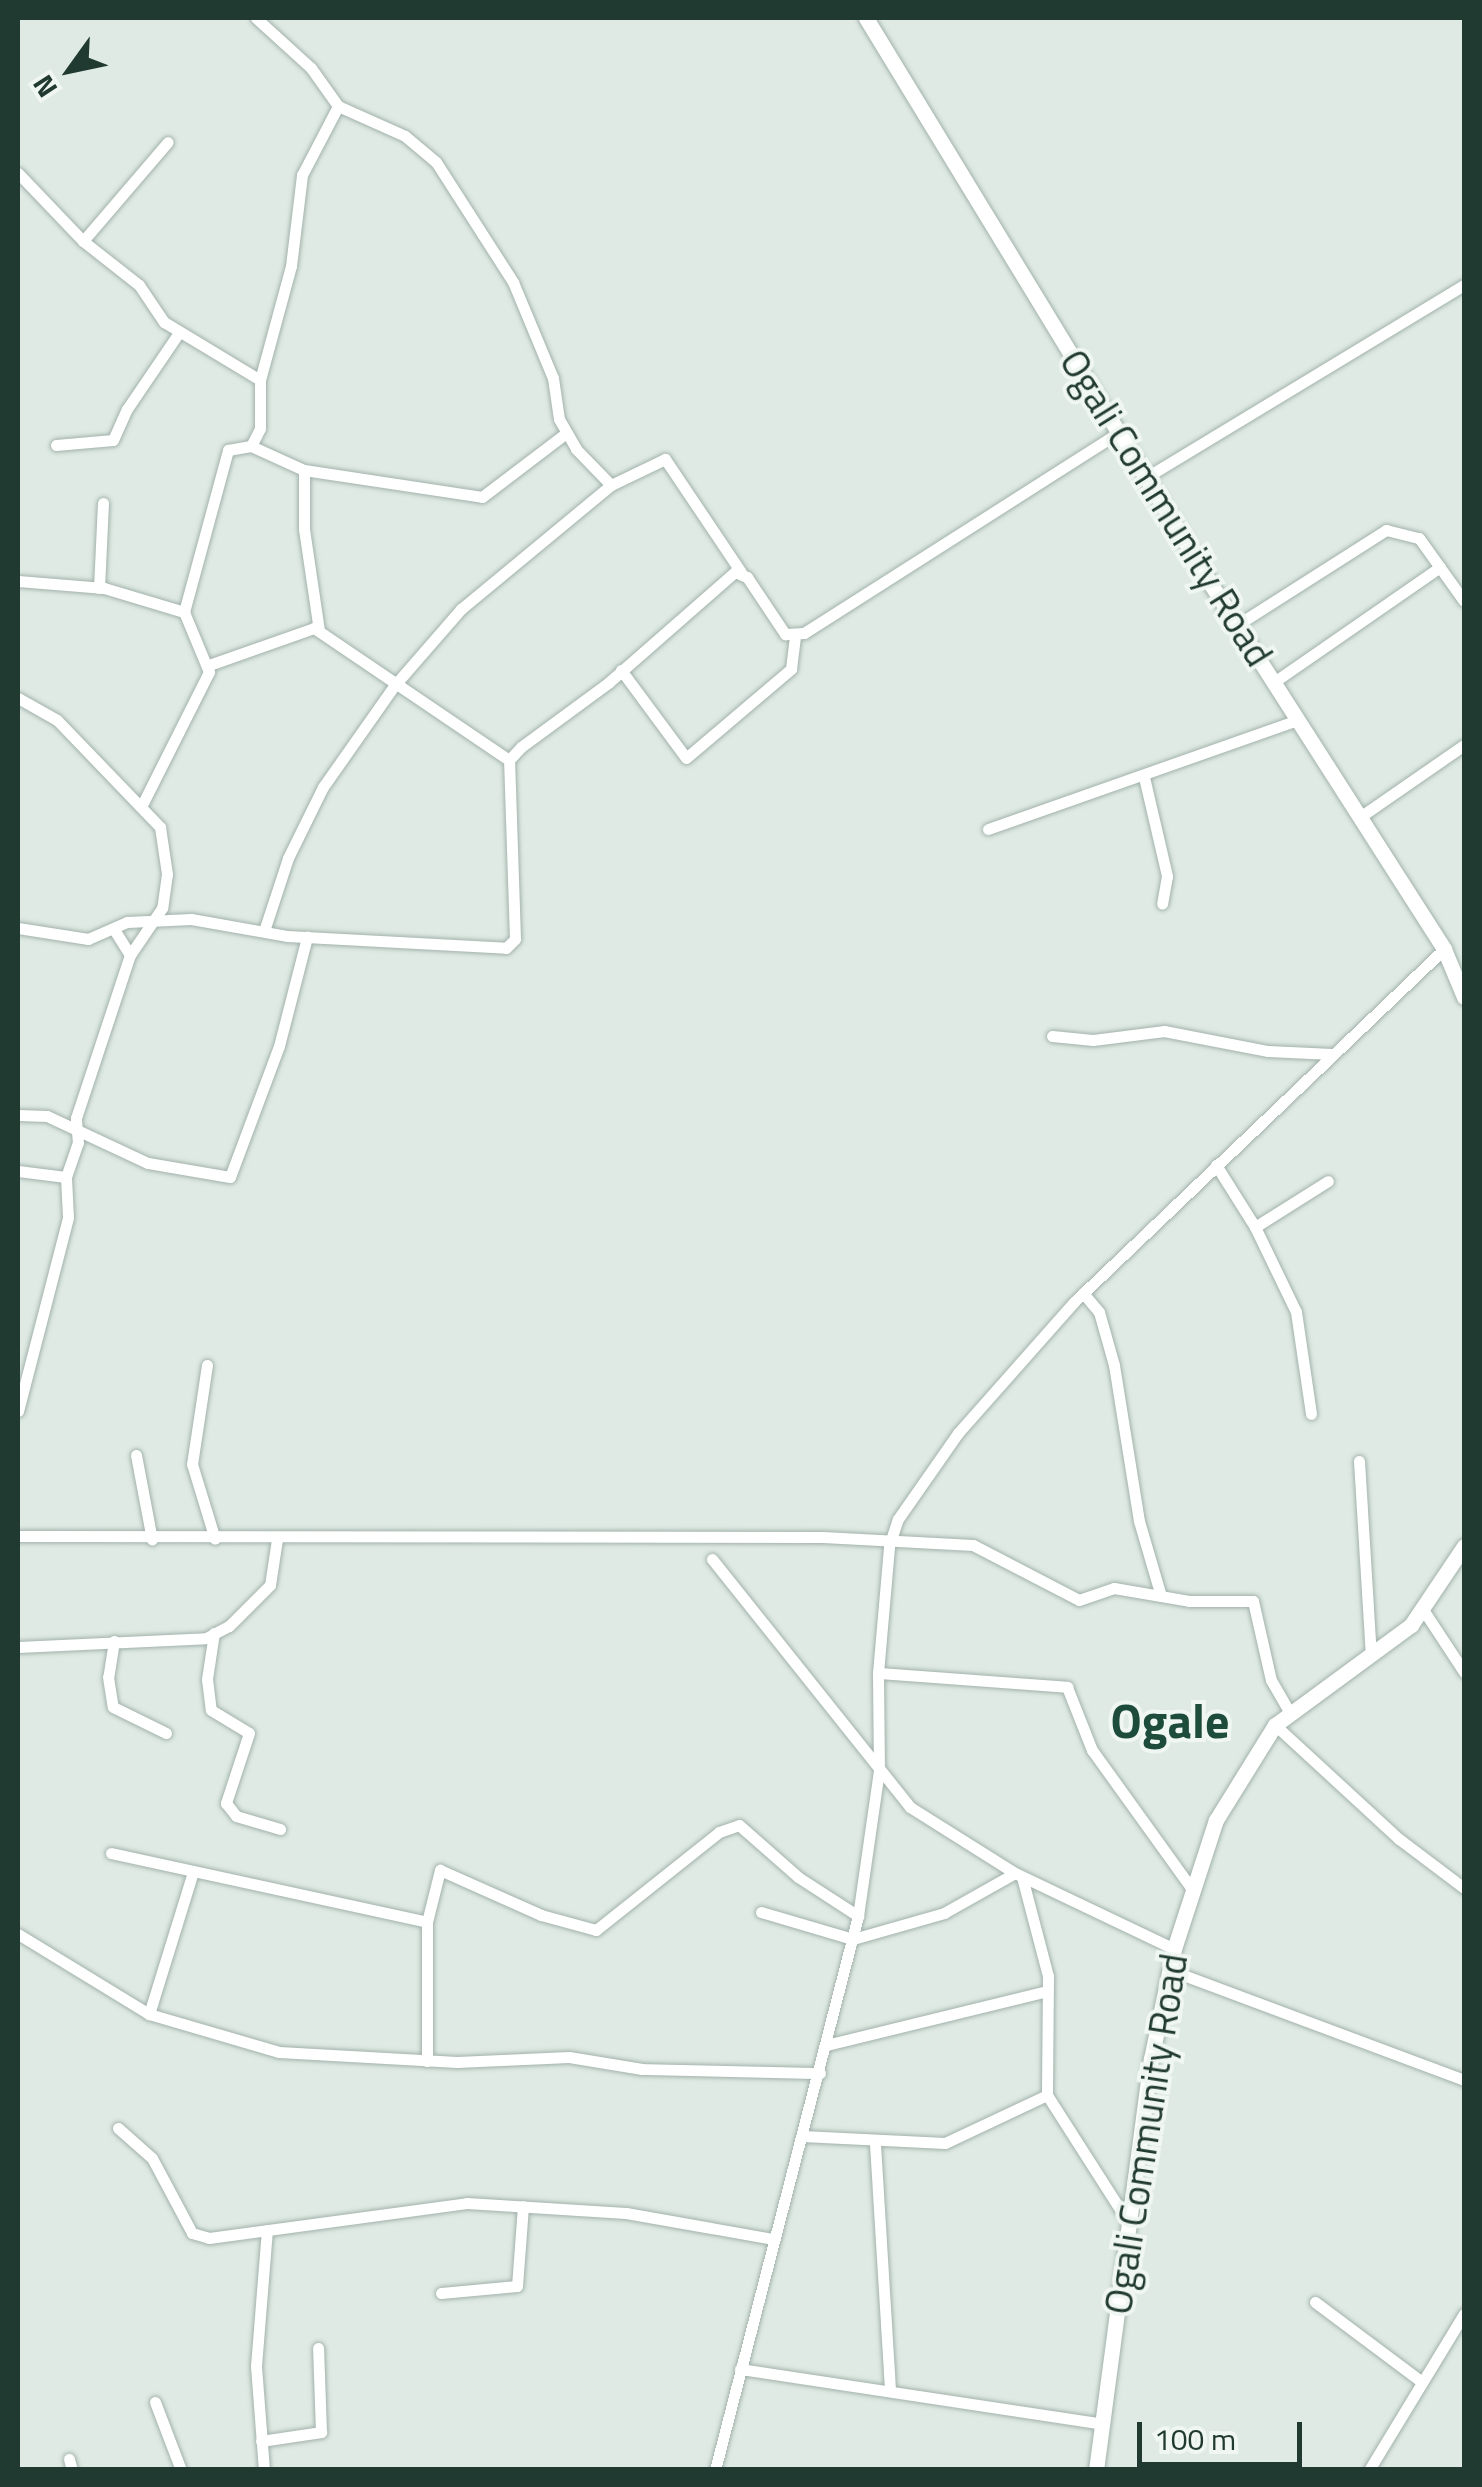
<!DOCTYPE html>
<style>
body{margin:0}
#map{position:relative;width:1482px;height:2487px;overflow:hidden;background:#dfeae4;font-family:"Titillium Web",sans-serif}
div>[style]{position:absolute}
.roads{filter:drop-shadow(0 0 2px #a2b2ab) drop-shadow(0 0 2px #a2b2ab)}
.street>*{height:11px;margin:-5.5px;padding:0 5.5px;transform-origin:5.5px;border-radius:5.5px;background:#fff}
.secondary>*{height:15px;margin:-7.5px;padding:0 7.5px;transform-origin:7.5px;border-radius:7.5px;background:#fff}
span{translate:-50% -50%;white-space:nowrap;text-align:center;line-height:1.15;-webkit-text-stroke:8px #f0f7f3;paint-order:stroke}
.street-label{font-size:38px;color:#213a31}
.district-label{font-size:48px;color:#1d4c3c;font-weight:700}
.frame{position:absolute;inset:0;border:20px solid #213a31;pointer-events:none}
.north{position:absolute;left:20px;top:20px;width:100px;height:100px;-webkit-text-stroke:8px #f0f7f3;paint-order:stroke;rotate:237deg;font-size:28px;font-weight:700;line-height:40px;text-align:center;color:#213a31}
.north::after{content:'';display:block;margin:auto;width:35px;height:45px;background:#213a31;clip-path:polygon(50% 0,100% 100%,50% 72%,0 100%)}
.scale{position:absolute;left:1137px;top:2422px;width:165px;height:45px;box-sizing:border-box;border:5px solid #213a31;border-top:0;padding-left:12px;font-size:30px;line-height:35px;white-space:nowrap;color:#213a31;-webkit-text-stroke:8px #f0f7f3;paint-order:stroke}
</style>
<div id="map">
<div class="roads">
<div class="street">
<div style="left:256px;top:18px;width:74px;rotate:42.3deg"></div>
<div style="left:311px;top:68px;width:47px;rotate:54.6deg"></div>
<div style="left:338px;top:106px;width:73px;rotate:24.1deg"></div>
<div style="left:405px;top:136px;width:40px;rotate:40deg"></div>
<div style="left:436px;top:162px;width:143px;rotate:57.3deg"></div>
<div style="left:513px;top:282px;width:104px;rotate:67.4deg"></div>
<div style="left:553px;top:378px;width:41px;rotate:81.7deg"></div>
<div style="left:559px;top:419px;width:34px;rotate:60deg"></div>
<div style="left:576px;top:449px;width:50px;rotate:45.8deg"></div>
<div style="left:611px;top:485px;width:60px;rotate:-25.7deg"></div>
<div style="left:665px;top:459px;width:136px;rotate:56.1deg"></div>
<div style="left:18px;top:173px;width:94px;rotate:46.3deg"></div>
<div style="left:83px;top:241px;width:71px;rotate:38.2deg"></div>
<div style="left:139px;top:285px;width:45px;rotate:56deg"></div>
<div style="left:164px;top:322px;width:112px;rotate:31.1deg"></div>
<div style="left:260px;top:380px;width:118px;rotate:-74.8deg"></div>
<div style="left:291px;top:266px;width:92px;rotate:-83.1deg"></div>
<div style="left:302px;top:175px;width:78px;rotate:-62.4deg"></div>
<div style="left:83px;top:241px;width:130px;rotate:-49.4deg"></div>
<div style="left:56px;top:445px;width:57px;rotate:-5deg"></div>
<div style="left:113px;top:440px;width:34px;rotate:-66deg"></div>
<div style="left:127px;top:409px;width:91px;rotate:-55.8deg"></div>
<div style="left:251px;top:446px;width:58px;rotate:24.4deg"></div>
<div style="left:304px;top:470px;width:180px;rotate:8.6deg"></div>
<div style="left:482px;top:497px;width:106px;rotate:-37.3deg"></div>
<div style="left:304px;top:470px;width:59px;rotate:90deg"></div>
<div style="left:304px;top:529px;width:103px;rotate:81.6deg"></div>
<div style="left:1145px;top:478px;width:373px;rotate:-31.2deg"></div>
<div style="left:18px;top:581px;width:86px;rotate:4.7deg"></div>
<div style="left:104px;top:588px;width:84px;rotate:16.7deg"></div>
<div style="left:99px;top:588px;width:85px;rotate:-87.3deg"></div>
<div style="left:1237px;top:625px;width:177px;rotate:-32.5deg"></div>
<div style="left:1386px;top:530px;width:34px;rotate:14deg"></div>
<div style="left:1419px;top:538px;width:77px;rotate:54.5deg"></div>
<div style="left:209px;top:665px;width:111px;rotate:-19.4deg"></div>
<div style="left:314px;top:628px;width:235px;rotate:34.1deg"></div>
<div style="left:621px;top:670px;width:109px;rotate:53.5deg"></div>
<div style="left:686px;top:758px;width:138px;rotate:-40.3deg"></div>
<div style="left:791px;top:669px;width:33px;rotate:-83deg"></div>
<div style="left:1274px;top:682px;width:202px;rotate:-34.7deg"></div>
<div style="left:18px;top:698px;width:45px;rotate:29.4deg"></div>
<div style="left:57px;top:720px;width:149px;rotate:46.1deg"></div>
<div style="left:160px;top:827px;width:48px;rotate:81.5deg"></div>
<div style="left:167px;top:874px;width:34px;rotate:98deg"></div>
<div style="left:162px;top:908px;width:57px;rotate:124.2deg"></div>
<div style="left:1144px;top:777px;width:102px;rotate:76.9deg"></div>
<div style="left:1167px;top:876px;width:28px;rotate:100deg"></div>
<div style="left:143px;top:803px;width:147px;rotate:-63.3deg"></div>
<div style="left:209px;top:672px;width:65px;rotate:-112.6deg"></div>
<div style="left:184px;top:612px;width:168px;rotate:-74.8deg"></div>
<div style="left:228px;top:450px;width:23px;rotate:-10deg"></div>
<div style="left:251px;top:446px;width:20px;rotate:-63deg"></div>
<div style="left:260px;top:428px;width:48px;rotate:-90deg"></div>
<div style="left:1360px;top:817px;width:126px;rotate:-34.7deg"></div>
<div style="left:988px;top:829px;width:329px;rotate:-19.4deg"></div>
<div style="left:18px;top:928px;width:71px;rotate:8.9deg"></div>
<div style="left:88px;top:939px;width:43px;rotate:-23.6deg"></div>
<div style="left:127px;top:922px;width:64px;rotate:-2.7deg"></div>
<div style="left:191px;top:919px;width:97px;rotate:10deg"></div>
<div style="left:287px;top:936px;width:219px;rotate:3.1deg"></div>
<div style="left:506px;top:948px;width:13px;rotate:-45deg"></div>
<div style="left:515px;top:939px;width:179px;rotate:-91.9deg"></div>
<div style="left:509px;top:760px;width:18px;rotate:-47deg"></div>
<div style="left:521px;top:747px;width:108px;rotate:-36.3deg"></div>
<div style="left:608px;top:683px;width:169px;rotate:-41.2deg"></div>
<div style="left:735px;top:572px;width:13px;rotate:23deg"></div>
<div style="left:747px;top:577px;width:69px;rotate:56.3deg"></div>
<div style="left:785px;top:634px;width:19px;rotate:-3deg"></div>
<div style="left:804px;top:633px;width:372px;rotate:-32.5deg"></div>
<div style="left:264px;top:931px;width:77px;rotate:-71.8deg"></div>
<div style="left:288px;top:858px;width:79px;rotate:-63.8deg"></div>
<div style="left:323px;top:787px;width:123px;rotate:-54.9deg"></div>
<div style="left:394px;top:686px;width:102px;rotate:-49deg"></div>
<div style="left:461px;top:609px;width:195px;rotate:-39.6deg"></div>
<div style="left:1052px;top:1036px;width:41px;rotate:5.6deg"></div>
<div style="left:1093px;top:1040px;width:72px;rotate:-7.2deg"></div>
<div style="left:1164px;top:1031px;width:106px;rotate:10.9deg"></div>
<div style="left:1268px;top:1051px;width:64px;rotate:2.7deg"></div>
<div style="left:18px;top:1115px;width:29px;rotate:2deg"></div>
<div style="left:47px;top:1116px;width:111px;rotate:25deg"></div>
<div style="left:148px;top:1163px;width:83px;rotate:9.7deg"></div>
<div style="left:230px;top:1177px;width:140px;rotate:-69.5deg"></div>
<div style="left:279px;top:1046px;width:113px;rotate:-75.6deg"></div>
<div style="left:1216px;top:1165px;width:73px;rotate:57.8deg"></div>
<div style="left:1255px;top:1227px;width:94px;rotate:64.2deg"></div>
<div style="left:1296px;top:1312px;width:103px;rotate:81.6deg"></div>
<div style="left:18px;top:1171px;width:48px;rotate:7.1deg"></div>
<div style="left:1255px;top:1227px;width:86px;rotate:-32.2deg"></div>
<div style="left:1083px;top:1293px;width:25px;rotate:50deg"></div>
<div style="left:1099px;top:1312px;width:55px;rotate:74.2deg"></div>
<div style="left:1114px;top:1365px;width:158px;rotate:80.9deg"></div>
<div style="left:1139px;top:1521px;width:78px;rotate:73.7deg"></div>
<div style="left:207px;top:1365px;width:100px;rotate:98.6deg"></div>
<div style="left:192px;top:1464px;width:78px;rotate:73deg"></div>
<div style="left:18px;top:1411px;width:200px;rotate:-75.5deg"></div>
<div style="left:68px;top:1217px;width:40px;rotate:-92.9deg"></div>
<div style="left:66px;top:1177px;width:36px;rotate:-71deg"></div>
<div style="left:78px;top:1143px;width:25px;rotate:-95deg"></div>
<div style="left:76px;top:1118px;width:172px;rotate:-71.7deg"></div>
<div style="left:130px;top:955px;width:28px;rotate:-122deg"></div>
<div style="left:136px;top:1455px;width:86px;rotate:79.3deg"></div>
<div style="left:1359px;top:1461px;width:194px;rotate:86.5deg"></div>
<div style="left:18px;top:1536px;width:805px;rotate:0.07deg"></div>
<div style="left:823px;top:1537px;width:150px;rotate:3.1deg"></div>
<div style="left:973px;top:1545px;width:119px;rotate:27.4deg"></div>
<div style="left:1079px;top:1600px;width:37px;rotate:-19deg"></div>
<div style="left:1114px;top:1588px;width:76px;rotate:9.8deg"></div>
<div style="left:1189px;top:1601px;width:64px"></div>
<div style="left:1253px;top:1601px;width:81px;rotate:77.2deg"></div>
<div style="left:1271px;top:1680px;width:38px;rotate:60deg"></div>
<div style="left:712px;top:1559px;width:317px;rotate:51.4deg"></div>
<div style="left:910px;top:1807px;width:124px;rotate:32.2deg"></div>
<div style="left:1015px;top:1873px;width:176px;rotate:25.5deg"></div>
<div style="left:1424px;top:1611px;width:73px;rotate:56.7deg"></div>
<div style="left:214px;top:1633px;width:47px;rotate:98.7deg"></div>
<div style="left:207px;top:1679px;width:31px;rotate:83deg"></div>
<div style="left:211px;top:1710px;width:44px;rotate:31.2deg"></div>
<div style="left:249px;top:1733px;width:74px;rotate:108.2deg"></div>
<div style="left:226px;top:1803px;width:16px;rotate:52deg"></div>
<div style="left:236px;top:1816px;width:46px;rotate:16.5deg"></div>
<div style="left:114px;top:1641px;width:36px;rotate:99deg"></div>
<div style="left:108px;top:1677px;width:30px;rotate:81deg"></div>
<div style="left:113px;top:1707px;width:59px;rotate:26.1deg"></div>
<div style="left:18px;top:1647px;width:188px;rotate:-2.7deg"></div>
<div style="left:206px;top:1638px;width:26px;rotate:-28deg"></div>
<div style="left:229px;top:1626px;width:58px;rotate:-45deg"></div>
<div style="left:270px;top:1585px;width:47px;rotate:-81.3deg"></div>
<div style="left:878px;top:1673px;width:190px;rotate:4.2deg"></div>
<div style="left:1067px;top:1687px;width:68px;rotate:68.4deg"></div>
<div style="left:1092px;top:1750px;width:170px;rotate:54.3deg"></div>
<div style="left:1275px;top:1725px;width:168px;rotate:42.6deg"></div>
<div style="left:1399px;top:1839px;width:81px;rotate:37deg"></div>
<div style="left:111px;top:1853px;width:323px;rotate:12.3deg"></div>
<div style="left:1022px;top:1877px;width:102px;rotate:75.3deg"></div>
<div style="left:1048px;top:1976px;width:119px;rotate:90.5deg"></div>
<div style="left:1047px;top:2095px;width:148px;rotate:57.4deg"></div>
<div style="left:761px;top:1912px;width:96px;rotate:16.4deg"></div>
<div style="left:853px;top:1939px;width:95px;rotate:-15.9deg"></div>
<div style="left:944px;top:1913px;width:81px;rotate:-29.4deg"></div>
<div style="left:18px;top:1934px;width:153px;rotate:31.4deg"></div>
<div style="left:149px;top:2014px;width:135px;rotate:16.3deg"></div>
<div style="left:279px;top:2052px;width:178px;rotate:3.2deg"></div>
<div style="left:457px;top:2062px;width:112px;rotate:-2.6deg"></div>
<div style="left:569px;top:2057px;width:74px;rotate:9.3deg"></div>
<div style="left:642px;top:2069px;width:178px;rotate:1.3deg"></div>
<div style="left:1170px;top:1970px;width:314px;rotate:20.5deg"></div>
<div style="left:149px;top:2014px;width:149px;rotate:-72.8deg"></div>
<div style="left:826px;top:2045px;width:228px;rotate:-13.7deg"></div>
<div style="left:427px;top:2061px;width:139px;rotate:-90deg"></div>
<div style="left:427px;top:1922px;width:54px;rotate:-76deg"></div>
<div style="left:440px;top:1870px;width:111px;rotate:24deg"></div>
<div style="left:541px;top:1915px;width:57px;rotate:15.3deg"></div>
<div style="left:596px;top:1930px;width:157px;rotate:-38.5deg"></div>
<div style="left:719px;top:1832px;width:21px;rotate:-19deg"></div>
<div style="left:739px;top:1825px;width:79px;rotate:41.4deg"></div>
<div style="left:798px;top:1877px;width:72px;rotate:33deg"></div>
<div style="left:118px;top:2128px;width:45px;rotate:41.4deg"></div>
<div style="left:152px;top:2158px;width:85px;rotate:61.9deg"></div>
<div style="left:192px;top:2233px;width:18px;rotate:16deg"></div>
<div style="left:209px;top:2238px;width:260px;rotate:-7.7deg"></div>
<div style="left:467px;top:2203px;width:159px;rotate:3.6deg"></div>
<div style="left:626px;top:2213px;width:150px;rotate:10deg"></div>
<div style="left:802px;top:2136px;width:143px;rotate:2.8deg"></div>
<div style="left:945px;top:2143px;width:113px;rotate:-25.2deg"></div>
<div style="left:875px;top:2144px;width:243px;rotate:86.5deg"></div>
<div style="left:441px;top:2293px;width:76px;rotate:-5.3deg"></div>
<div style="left:517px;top:2286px;width:80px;rotate:-85.7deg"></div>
<div style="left:1315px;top:2302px;width:134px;rotate:36.8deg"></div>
<div style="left:740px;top:2369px;width:366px;rotate:8.6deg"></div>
<div style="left:155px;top:2402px;width:73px;rotate:69.1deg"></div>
<div style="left:261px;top:2441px;width:61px;rotate:-8.5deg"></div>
<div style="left:321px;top:2432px;width:84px;rotate:-92deg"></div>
<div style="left:69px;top:2459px;width:11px;rotate:75deg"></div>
<div style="left:264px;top:2470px;width:104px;rotate:-94.4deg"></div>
<div style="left:256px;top:2366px;width:136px;rotate:-85.4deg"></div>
<div style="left:715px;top:2470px;width:572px;rotate:-75.53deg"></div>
<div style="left:858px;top:1916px;width:147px;rotate:-81.8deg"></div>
<div style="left:879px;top:1771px;width:98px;rotate:-90.6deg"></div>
<div style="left:878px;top:1673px;width:127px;rotate:-85deg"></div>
<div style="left:889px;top:1546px;width:28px;rotate:-72deg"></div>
<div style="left:898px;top:1519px;width:105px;rotate:-55.1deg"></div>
<div style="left:958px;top:1433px;width:175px;rotate:-48.5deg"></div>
<div style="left:1074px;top:1302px;width:511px;rotate:-43.65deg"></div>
<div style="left:1369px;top:2470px;width:183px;rotate:-58.7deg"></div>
</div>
<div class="secondary">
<div style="left:866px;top:18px;width:665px;rotate:58.65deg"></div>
<div style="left:1212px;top:586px;width:431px;rotate:57.4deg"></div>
<div style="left:1444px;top:949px;width:52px;rotate:67.4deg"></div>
<div style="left:1096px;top:2470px;width:415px;rotate:-82.4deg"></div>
<div style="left:1151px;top:2059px;width:112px;rotate:-78.2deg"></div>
<div style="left:1174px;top:1949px;width:136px;rotate:-72deg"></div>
<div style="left:1216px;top:1820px;width:112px;rotate:-58.2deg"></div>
<div style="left:1275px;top:1725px;width:169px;rotate:-36.3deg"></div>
<div style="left:1411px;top:1625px;width:95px;rotate:-56.1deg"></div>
</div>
</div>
<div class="street-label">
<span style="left:1166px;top:508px;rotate:58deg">Ogali Community Road</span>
<span style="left:1146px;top:2134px;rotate:-81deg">Ogali Community Road</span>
</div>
<div class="district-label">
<span style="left:1170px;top:1721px">Ogale</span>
</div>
<div class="frame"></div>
<div class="north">N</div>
<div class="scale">100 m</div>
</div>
